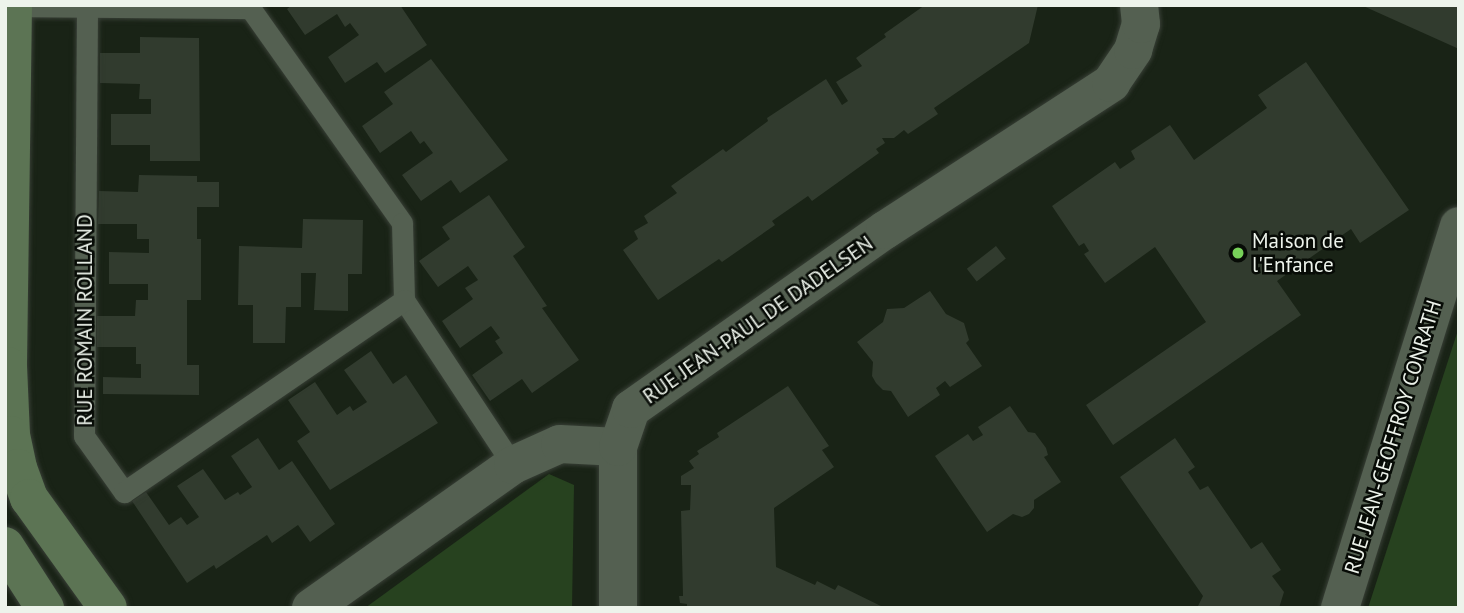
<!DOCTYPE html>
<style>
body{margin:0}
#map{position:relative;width:1464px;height:613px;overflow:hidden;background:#192316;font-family:"PT Sans",sans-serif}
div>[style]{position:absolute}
.green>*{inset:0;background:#27421f}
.building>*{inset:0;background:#313b2e;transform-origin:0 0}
.roads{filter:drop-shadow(0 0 2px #383f36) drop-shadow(0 0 2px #383f36)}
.lane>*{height:21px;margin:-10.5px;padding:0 10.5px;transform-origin:10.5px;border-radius:10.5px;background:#546051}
.street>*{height:38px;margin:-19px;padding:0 19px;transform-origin:19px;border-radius:19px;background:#546051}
.secondary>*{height:38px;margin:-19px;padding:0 19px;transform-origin:19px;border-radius:19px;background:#5c7454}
.dots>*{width:19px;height:19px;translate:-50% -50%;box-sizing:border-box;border:4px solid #070b06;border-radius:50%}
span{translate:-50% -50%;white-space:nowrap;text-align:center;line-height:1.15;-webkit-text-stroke:5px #070b06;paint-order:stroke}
.poi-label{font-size:21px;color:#edf3eb}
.left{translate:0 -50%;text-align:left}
.street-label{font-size:21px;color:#edf3eb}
.frame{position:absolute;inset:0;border:7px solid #edf3eb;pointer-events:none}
</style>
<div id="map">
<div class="green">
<div style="clip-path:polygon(1459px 327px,1459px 608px,1368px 608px)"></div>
<div style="clip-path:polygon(549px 474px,574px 485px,572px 608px,365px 608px)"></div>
</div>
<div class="building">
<div style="clip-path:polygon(292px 5px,400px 5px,427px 45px,385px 73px,377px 62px,345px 83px,328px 57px,359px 35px,350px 23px,345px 27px,337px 14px,305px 35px,287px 9px)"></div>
<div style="clip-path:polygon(925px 5px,1038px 5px,1029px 43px,934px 108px,938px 114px,908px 134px,904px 130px,894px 138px,882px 138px,885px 143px,876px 149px,879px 153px,812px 201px,808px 196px,772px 221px,775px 225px,722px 262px,719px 259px,658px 300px,623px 250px,638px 239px,634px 231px,648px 223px,644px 216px,677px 193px,671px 186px,723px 149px,726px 152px,768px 121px,767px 118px,826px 79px,842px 105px,848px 101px,836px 82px,862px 66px,856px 58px,886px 37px,884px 34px)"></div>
<div style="clip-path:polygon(1361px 5px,1459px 5px,1459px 49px)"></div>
<div style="clip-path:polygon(140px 37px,199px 38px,200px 161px,150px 161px,150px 145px,111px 145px,111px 114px,151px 114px,151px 99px,139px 99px,140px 84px,100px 83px,100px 53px,140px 53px)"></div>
<div style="clip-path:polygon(431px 59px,508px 160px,460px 193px,451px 180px,421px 201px,402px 175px,433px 153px,424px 141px,420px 144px,411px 131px,380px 153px,362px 126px,393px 104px,384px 92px)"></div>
<div style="clip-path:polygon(1306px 62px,1409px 210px,1360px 243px,1351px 229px,1277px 281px,1301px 315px,1113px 445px,1086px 405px,1206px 322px,1155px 247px,1105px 283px,1084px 254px,1089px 251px,1084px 243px,1079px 246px,1052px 206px,1115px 162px,1120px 169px,1135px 159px,1131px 151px,1170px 125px,1194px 160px,1267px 108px,1258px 95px)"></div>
<div style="clip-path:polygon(139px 175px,197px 176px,197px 182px,219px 182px,219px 207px,197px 207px,197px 239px,201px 239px,201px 300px,187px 300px,187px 365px,199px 365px,199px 395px,103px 394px,103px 377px,141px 378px,141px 364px,136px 364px,136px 347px,97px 347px,97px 316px,135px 316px,136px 300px,148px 300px,148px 284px,109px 284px,109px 252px,149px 253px,149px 239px,137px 239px,137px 224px,98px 224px,99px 191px,138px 192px)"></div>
<div style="clip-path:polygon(489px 195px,525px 247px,513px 256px,547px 306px,542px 308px,579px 360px,532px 393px,522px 379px,490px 401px,472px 375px,503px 353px,495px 341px,500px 338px,491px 326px,460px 348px,442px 321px,473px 299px,465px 288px,478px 280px,468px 266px,438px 287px,419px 261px,450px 239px,442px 227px)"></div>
<div style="clip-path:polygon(303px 219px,363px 220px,362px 274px,348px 274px,348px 311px,314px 310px,316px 273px,301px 273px,301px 307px,286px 307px,285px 343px,253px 343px,253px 305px,238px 305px,239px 246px,302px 248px)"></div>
<div style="left:996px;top:246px;width:16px;height:37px;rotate:52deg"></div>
<div style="clip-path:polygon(930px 291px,946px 314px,964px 323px,969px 340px,966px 343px,982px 366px,950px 387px,945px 381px,936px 388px,940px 395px,908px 417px,891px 391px,883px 390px,876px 383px,872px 376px,873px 362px,857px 342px,883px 322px,887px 309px,904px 308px)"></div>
<div style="clip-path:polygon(371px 351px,393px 384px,406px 375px,438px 423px,330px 490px,297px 441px,310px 432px,288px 400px,315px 382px,337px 415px,350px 406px,353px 411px,367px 402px,344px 370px)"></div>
<div style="clip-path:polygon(788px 386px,829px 446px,822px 450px,834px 467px,774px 508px,776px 567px,815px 585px,817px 581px,835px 590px,838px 585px,885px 608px,687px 608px,687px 604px,680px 603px,679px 596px,683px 596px,681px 511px,690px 510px,691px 485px,681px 485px,681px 476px,694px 468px,689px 461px,699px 454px,697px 451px,719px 437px,717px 433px)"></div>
<div style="clip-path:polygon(1010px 406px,1028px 432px,1035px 433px,1046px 448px,1048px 455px,1044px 457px,1061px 482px,1034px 500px,1034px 508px,1029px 514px,1022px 517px,1013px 514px,987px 532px,935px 456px,968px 434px,973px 441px,983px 435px,978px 427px)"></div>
<div style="clip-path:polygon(258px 438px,279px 470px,292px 461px,335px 524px,310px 542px,298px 525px,272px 543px,267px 535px,216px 569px,214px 565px,187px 583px,132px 501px,146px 492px,169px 525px,181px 517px,187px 525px,199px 517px,177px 486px,203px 469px,225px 500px,238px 492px,240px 495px,252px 487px,231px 456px)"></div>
<div style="clip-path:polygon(1175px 438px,1195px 467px,1188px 472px,1200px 490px,1208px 486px,1251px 549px,1262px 542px,1281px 570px,1272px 576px,1284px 592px,1279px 608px,1197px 608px,1203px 596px,1120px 477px)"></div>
</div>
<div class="roads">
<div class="lane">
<div style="left:13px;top:6px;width:237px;rotate:0.5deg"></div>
<div style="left:250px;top:8px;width:263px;rotate:54.7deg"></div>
<div style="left:402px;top:223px;width:77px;rotate:88.5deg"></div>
<div style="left:404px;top:300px;width:198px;rotate:56.6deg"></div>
<div style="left:87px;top:7px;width:429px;rotate:90.4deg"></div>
<div style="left:84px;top:436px;width:69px;rotate:54.5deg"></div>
<div style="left:124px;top:492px;width:340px;rotate:-34.4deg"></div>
</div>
<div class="street">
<div style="left:311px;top:608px;width:247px;rotate:-35.3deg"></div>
<div style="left:513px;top:465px;width:51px;rotate:-24.1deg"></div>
<div style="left:560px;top:444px;width:58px;rotate:3deg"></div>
<div style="left:618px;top:608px;width:161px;rotate:-90deg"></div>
<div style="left:618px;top:447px;width:40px;rotate:-71.1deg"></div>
<div style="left:631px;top:409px;width:311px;rotate:-35.2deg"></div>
<div style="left:885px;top:230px;width:270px;rotate:-33deg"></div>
<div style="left:1111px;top:83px;width:40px;rotate:-56deg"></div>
<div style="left:1133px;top:50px;width:27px;rotate:-73deg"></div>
<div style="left:1141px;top:24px;width:19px;rotate:-96deg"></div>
<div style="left:1340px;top:608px;width:400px;rotate:-72.7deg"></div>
</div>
<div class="secondary">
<div style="left:13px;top:5px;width:361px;rotate:90.8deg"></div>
<div style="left:8px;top:366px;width:69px;rotate:87.5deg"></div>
<div style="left:11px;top:435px;width:34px;rotate:78deg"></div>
<div style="left:18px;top:468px;width:32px;rotate:70deg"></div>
<div style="left:29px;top:498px;width:135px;rotate:54.3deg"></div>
<div style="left:5px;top:546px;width:74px;rotate:57.2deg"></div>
</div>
</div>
<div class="dots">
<div style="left:1238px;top:253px;background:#77d259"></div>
</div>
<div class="poi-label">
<span class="left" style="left:1252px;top:253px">Maison de<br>l'Enfance</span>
</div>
<div class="street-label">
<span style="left:85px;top:320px;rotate:-90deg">RUE ROMAIN ROLLAND</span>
<span style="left:758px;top:320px;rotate:-35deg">RUE JEAN-PAUL DE DADELSEN</span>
<span style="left:1393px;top:437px;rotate:-73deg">RUE JEAN-GEOFFROY CONRATH</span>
</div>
<div class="frame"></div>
</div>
